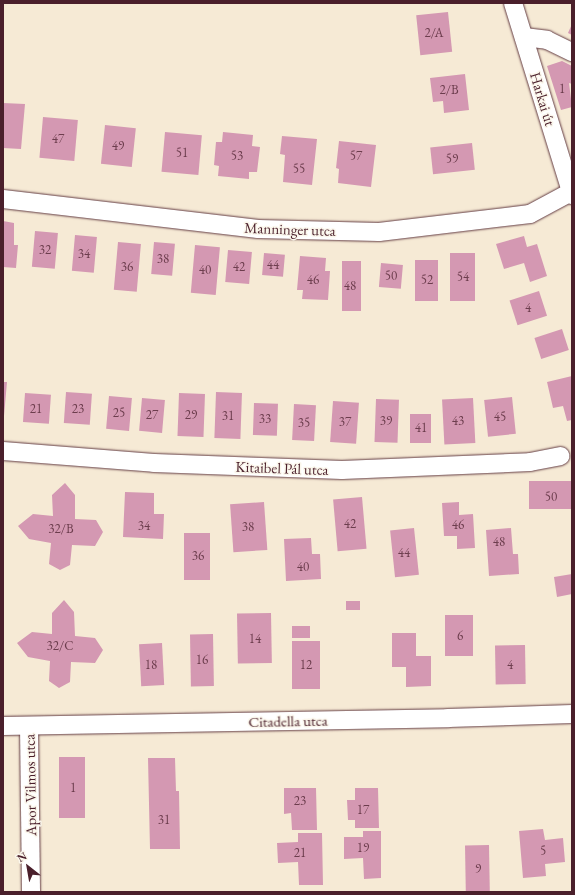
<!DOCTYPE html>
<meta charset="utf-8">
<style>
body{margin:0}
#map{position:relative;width:575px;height:895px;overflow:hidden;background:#f6ead5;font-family:"EB Garamond",serif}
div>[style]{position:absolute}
.building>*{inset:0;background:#d498b2;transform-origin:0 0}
.roads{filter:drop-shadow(0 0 1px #643d44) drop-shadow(0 0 1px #643d44)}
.minor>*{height:18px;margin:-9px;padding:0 9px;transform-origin:9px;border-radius:9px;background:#fff}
span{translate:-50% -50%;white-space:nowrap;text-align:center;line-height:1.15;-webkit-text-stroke:3px #fbf7ec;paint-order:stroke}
.number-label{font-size:13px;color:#6c3d4d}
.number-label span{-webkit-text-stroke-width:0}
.street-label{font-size:15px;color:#4a1f2b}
.frame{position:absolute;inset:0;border:4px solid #4a1f2b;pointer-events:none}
.north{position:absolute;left:8px;top:847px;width:40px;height:40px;-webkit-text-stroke:3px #fbf7ec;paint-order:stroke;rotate:329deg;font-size:11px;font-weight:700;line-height:16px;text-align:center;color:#4a1f2b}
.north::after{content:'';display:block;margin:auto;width:14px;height:18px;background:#4a1f2b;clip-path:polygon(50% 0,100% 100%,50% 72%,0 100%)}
</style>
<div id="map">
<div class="building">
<div style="left:448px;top:12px;width:40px;height:32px;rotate:84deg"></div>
<div style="clip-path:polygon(572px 24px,572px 35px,568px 33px)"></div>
<div style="clip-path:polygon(562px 61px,572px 66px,572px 84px,569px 83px,572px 107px,561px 110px,547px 66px)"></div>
<div style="clip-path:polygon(465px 74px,469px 110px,444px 113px,443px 101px,433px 102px,430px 78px)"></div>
<div style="clip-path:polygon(3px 103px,25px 104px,21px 149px,3px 148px)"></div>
<div style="left:43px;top:117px;width:35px;height:41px;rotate:5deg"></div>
<div style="left:105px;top:125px;width:31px;height:39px;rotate:6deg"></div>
<div style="left:165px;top:132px;width:37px;height:40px;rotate:5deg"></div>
<div style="clip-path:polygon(223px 132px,253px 135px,252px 146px,260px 147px,257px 172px,249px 172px,249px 179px,218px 176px,219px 166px,214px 165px,216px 142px,222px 142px)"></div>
<div style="clip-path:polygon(282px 136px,317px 139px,312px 185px,283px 182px,285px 155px,280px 154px)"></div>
<div style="clip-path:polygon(339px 141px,376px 145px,371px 187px,338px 183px,339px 169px,336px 168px)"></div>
<div style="left:472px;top:143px;width:27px;height:42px;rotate:84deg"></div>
<div style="clip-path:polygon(3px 221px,14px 223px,14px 245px,18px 245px,16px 268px,3px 267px)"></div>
<div style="left:35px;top:231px;width:23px;height:36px;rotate:5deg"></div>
<div style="left:75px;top:235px;width:22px;height:36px;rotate:5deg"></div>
<div style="clip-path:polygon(524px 236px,527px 247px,537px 244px,547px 276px,530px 282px,524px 263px,504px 269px,496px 244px)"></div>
<div style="left:118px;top:242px;width:23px;height:48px;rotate:5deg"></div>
<div style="left:154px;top:242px;width:21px;height:32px;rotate:5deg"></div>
<div style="left:195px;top:245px;width:25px;height:48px;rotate:5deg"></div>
<div style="left:228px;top:250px;width:24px;height:32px;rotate:5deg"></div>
<div style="left:264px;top:253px;width:21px;height:22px;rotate:5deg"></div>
<div style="left:450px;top:253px;width:25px;height:48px"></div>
<div style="clip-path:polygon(300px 256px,326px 258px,325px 271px,330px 271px,328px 300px,302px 299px,303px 290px,297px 290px)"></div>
<div style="left:415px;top:260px;width:23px;height:41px"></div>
<div style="left:342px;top:261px;width:19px;height:50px"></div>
<div style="left:381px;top:263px;width:22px;height:24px;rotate:5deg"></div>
<div style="left:539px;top:291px;width:26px;height:31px;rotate:72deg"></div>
<div style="left:562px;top:329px;width:22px;height:29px;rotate:72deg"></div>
<div style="clip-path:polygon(572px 376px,572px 420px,567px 421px,563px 406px,553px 408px,547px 382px)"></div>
<div style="clip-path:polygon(3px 382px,7px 382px,4px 416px,3px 416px)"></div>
<div style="left:66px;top:392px;width:26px;height:31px;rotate:4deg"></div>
<div style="left:216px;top:392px;width:26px;height:46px;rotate:2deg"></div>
<div style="left:25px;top:393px;width:26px;height:29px;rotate:4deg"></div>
<div style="left:179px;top:393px;width:26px;height:43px;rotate:2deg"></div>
<div style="left:109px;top:396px;width:23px;height:33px;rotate:5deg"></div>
<div style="left:512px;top:397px;width:37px;height:28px;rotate:84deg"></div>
<div style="left:142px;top:398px;width:23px;height:33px;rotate:5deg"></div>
<div style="left:473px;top:398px;width:45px;height:31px;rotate:87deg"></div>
<div style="left:376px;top:399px;width:23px;height:43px;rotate:2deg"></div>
<div style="left:333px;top:401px;width:26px;height:41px;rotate:4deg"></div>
<div style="left:254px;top:403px;width:24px;height:32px;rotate:2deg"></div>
<div style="left:294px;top:404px;width:22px;height:36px;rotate:3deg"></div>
<div style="left:410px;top:414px;width:21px;height:29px"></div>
<div style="left:572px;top:481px;width:28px;height:43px;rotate:90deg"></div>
<div style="clip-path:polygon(65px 483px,75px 495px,75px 519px,96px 520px,103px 532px,95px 546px,72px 545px,70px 565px,60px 570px,49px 564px,51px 543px,29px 539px,18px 526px,33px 514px,53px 516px,52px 495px)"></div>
<div style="clip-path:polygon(125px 492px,154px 493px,154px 514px,164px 514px,163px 539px,123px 537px)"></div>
<div style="left:362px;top:497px;width:52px;height:29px;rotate:85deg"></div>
<div style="left:264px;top:502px;width:48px;height:34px;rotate:86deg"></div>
<div style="clip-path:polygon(459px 502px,459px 515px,473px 514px,475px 548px,457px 549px,457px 536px,444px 536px,442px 503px)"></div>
<div style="left:414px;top:528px;width:47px;height:24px;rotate:84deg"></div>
<div style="clip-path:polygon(511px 528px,513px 554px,518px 554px,519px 574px,489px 576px,486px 530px)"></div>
<div style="left:184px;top:533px;width:26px;height:47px"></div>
<div style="clip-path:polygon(311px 538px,312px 554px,320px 554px,321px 579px,286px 581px,284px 539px)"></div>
<div style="clip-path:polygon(572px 574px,572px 594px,557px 597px,554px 577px)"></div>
<div style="clip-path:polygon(64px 600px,74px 612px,75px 636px,95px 638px,103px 650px,95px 663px,71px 662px,70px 682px,59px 688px,49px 681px,50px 661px,28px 657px,17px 643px,32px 632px,52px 634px,52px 613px)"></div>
<div style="left:346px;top:601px;width:14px;height:9px"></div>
<div style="left:271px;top:613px;width:50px;height:34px;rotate:89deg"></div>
<div style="left:445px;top:615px;width:28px;height:41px"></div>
<div style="left:292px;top:626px;width:18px;height:12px"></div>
<div style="clip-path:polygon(392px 633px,416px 633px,416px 656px,431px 656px,431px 686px,406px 687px,406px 667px,392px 667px)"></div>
<div style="left:213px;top:634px;width:52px;height:23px;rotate:89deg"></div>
<div style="left:320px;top:641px;width:48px;height:28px;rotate:90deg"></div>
<div style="left:162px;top:643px;width:42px;height:23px;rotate:87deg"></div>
<div style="left:525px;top:645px;width:39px;height:30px;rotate:89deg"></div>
<div style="left:59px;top:757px;width:26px;height:61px"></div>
<div style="clip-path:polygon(148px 758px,175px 758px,176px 791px,179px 791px,180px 849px,150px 849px)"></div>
<div style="clip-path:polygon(284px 788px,316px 788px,317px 830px,292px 830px,291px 813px,284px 814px)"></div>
<div style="clip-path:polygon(355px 788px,378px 788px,379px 828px,355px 828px,355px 820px,348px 820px,347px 800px,355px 800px)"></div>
<div style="clip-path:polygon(543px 829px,545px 840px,563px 838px,565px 862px,545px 864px,546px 876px,523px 878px,519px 831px)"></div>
<div style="clip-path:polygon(363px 831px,381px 831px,381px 878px,364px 879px,363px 858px,344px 859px,344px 837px,363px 837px)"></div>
<div style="clip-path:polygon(298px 833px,322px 833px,323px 885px,299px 885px,298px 862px,278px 863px,277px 843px,298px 842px)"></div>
<div style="left:489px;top:845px;width:47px;height:24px;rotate:89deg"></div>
</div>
<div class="roads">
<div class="minor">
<div style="left:513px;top:3px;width:201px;rotate:72.9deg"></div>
<div style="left:524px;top:37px;width:23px;rotate:7deg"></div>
<div style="left:547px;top:40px;width:28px;rotate:26deg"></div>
<div style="left:3px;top:199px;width:257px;rotate:6.7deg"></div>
<div style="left:258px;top:229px;width:121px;rotate:1.4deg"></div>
<div style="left:379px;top:232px;width:152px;rotate:-6.8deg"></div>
<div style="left:530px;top:214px;width:47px;rotate:-28.2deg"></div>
<div style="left:3px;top:451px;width:151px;rotate:4.5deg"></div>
<div style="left:154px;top:463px;width:188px;rotate:2.1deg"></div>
<div style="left:342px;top:470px;width:188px;rotate:-2.4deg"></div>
<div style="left:530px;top:462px;width:31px;rotate:-11deg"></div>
<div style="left:3px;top:726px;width:445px;rotate:-1deg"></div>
<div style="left:448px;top:718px;width:124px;rotate:-1.8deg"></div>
<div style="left:29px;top:727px;width:165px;rotate:89.3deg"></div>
</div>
</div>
<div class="number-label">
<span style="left:434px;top:33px">2/A</span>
<span style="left:562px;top:89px">1</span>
<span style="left:449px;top:90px">2/B</span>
<span style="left:58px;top:139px">47</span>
<span style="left:118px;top:146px">49</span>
<span style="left:182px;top:153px">51</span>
<span style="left:237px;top:156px">53</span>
<span style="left:356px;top:156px">57</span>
<span style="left:452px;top:159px">59</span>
<span style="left:299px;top:169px">55</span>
<span style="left:45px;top:250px">32</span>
<span style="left:84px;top:254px">34</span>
<span style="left:163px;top:259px">38</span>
<span style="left:273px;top:265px">44</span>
<span style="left:127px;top:267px">36</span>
<span style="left:239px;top:267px">42</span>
<span style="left:205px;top:270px">40</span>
<span style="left:391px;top:276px">50</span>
<span style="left:463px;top:277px">54</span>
<span style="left:313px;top:280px">46</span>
<span style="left:427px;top:280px">52</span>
<span style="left:350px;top:286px">48</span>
<span style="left:528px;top:308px">4</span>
<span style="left:36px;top:409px">21</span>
<span style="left:78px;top:409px">23</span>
<span style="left:119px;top:413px">25</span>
<span style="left:152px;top:415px">27</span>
<span style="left:191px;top:415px">29</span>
<span style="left:228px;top:416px">31</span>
<span style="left:500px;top:417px">45</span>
<span style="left:265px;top:419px">33</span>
<span style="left:386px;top:421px">39</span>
<span style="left:458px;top:421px">43</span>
<span style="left:345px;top:422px">37</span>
<span style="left:304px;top:423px">35</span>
<span style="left:421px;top:428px">41</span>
<span style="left:551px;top:497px">50</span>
<span style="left:350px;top:524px">42</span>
<span style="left:458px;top:525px">46</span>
<span style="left:144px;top:526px">34</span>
<span style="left:248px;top:527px">38</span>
<span style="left:61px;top:529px">32/B</span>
<span style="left:499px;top:542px">48</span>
<span style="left:404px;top:553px">44</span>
<span style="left:198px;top:556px">36</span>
<span style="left:303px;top:567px">40</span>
<span style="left:460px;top:636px">6</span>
<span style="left:255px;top:639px">14</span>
<span style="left:60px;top:646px">32/C</span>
<span style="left:202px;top:660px">16</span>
<span style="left:151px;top:665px">18</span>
<span style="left:306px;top:665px">12</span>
<span style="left:510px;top:665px">4</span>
<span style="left:73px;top:788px">1</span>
<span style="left:300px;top:801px">23</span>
<span style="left:363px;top:810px">17</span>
<span style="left:164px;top:820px">31</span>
<span style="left:363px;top:848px">19</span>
<span style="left:543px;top:851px">5</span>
<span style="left:300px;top:853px">21</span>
<span style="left:478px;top:869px">9</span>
</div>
<div class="street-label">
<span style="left:543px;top:99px;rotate:73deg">Harkai út</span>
<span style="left:290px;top:229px;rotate:2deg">Manninger utca</span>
<span style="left:282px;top:468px;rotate:2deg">Kitaibel Pál utca</span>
<span style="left:288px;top:721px;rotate:-1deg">Citadella utca</span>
<span style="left:30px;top:785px;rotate:-91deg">Apor Vilmos utca</span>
</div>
<div class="frame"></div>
<div class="north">N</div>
</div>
